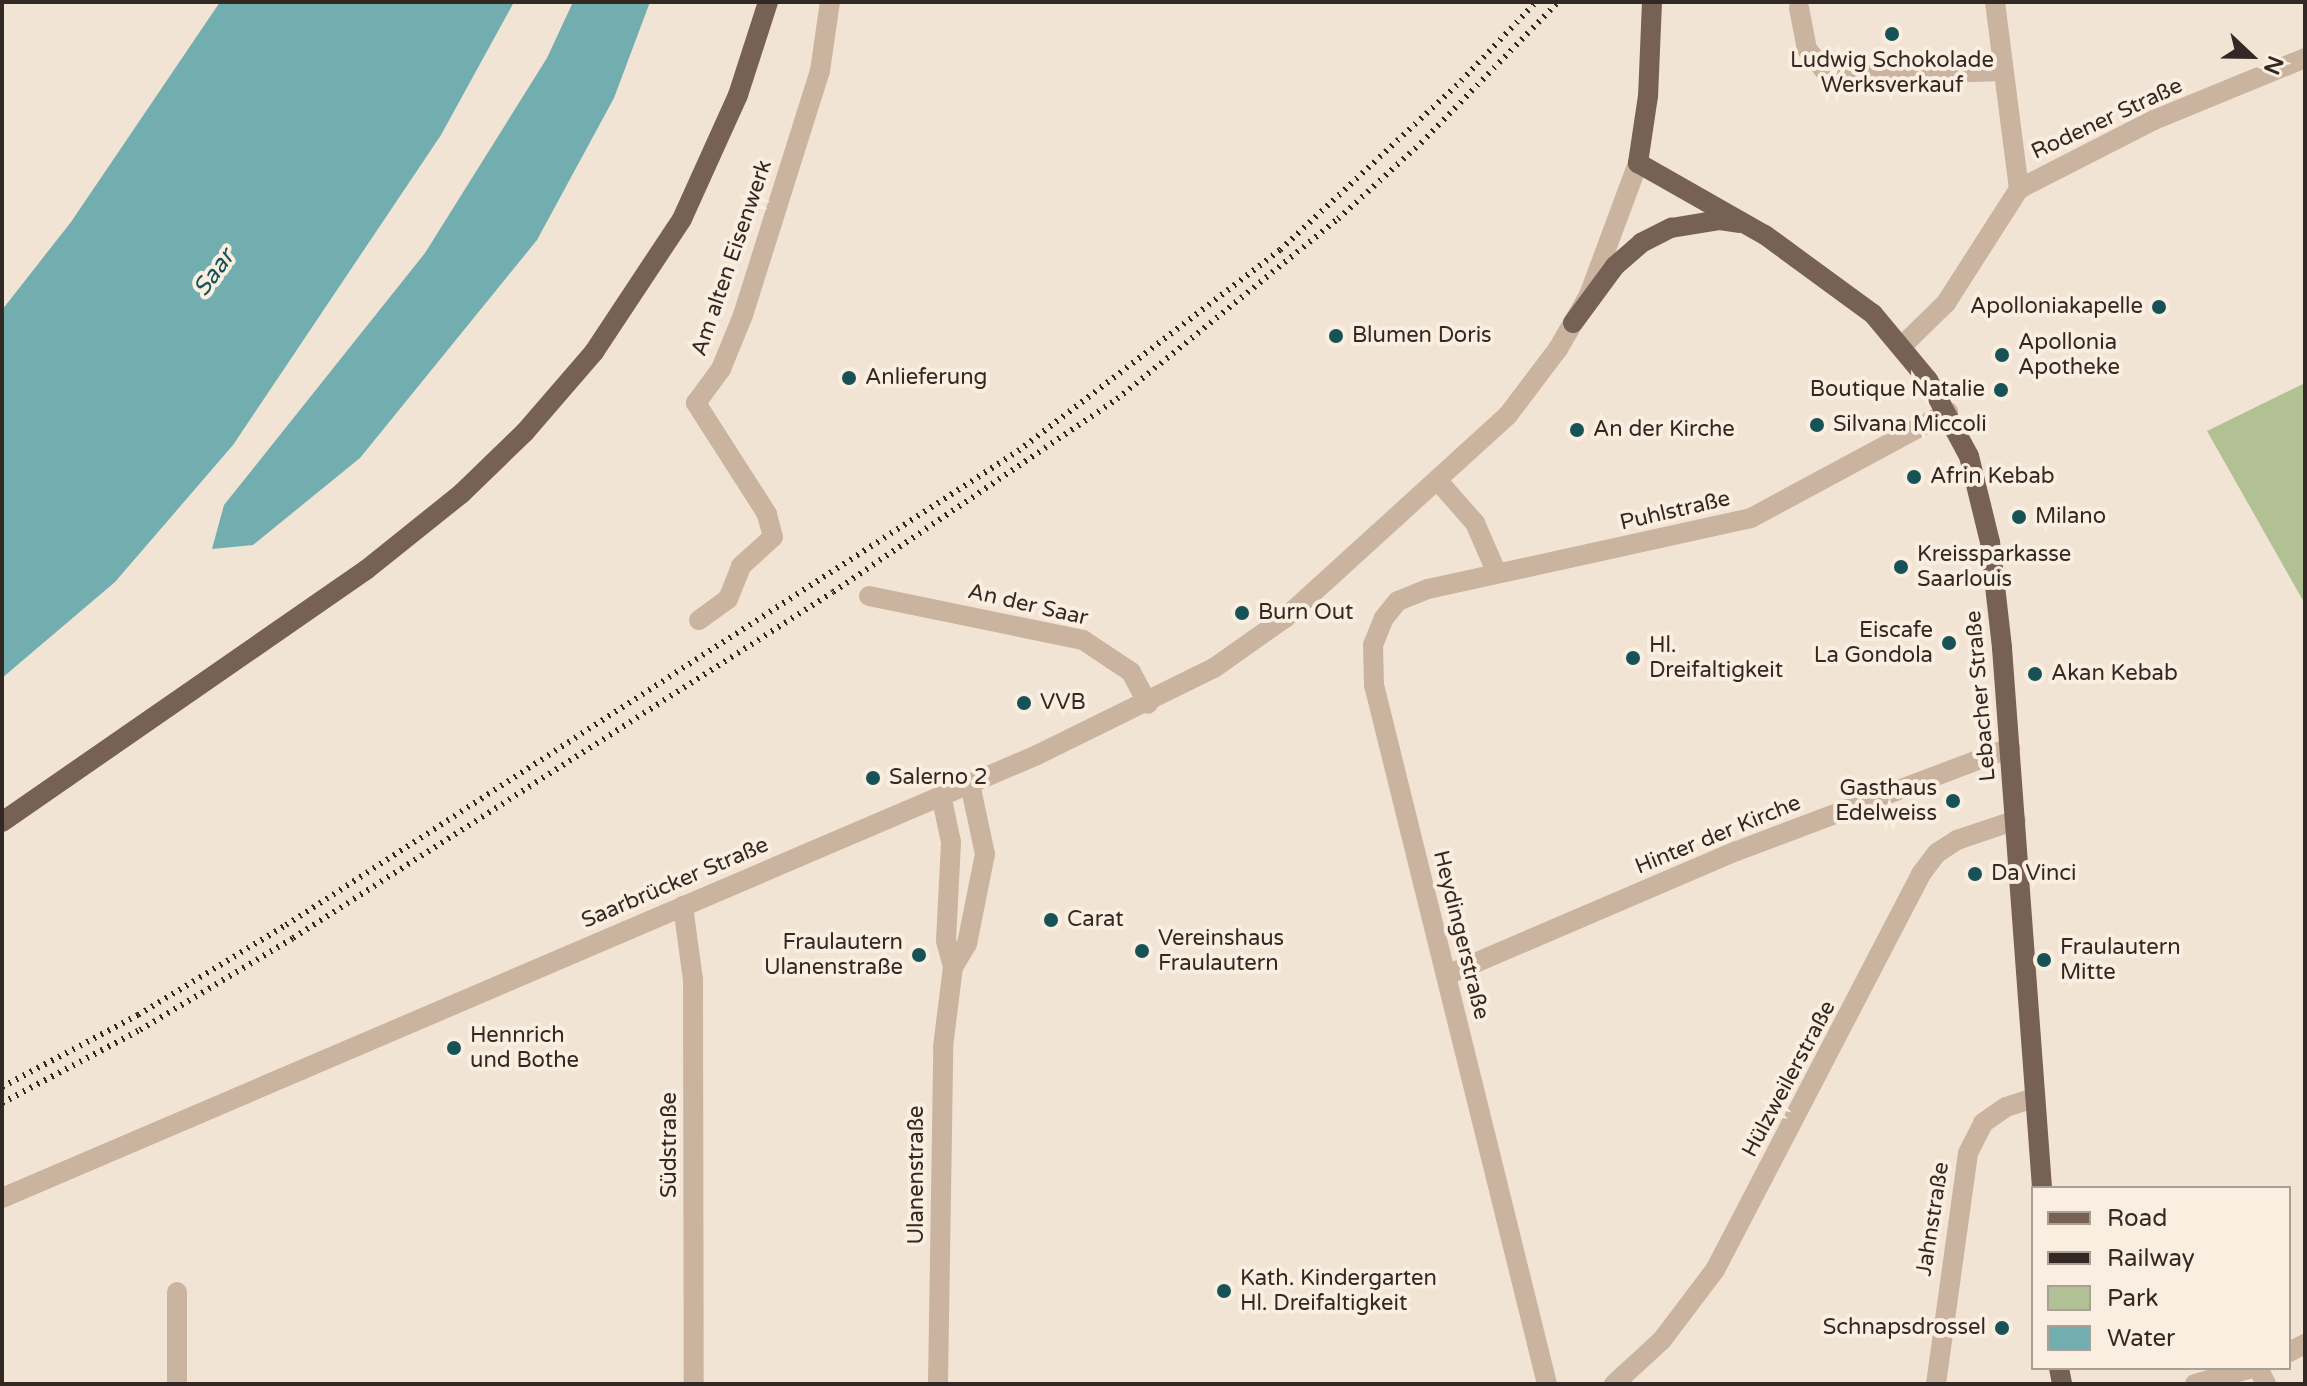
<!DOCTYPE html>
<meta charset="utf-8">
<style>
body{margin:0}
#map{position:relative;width:2307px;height:1386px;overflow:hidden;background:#f2e4d4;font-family:"Varela Round",sans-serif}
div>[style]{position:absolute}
.green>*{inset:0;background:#b1c194}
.water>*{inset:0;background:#72adb0}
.minor>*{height:20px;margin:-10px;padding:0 10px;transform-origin:10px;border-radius:10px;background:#cab4a0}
.tertiary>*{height:20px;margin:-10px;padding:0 10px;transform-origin:10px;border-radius:10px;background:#cab4a0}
.primary>*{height:20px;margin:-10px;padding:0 10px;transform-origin:10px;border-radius:10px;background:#776054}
.rail>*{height:6px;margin-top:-3px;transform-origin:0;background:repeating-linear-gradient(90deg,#332924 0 2px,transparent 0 8px)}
.dots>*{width:22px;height:22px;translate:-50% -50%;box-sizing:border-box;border:4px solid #faeee0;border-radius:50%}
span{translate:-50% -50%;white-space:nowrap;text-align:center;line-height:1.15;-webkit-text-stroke:8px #faeee0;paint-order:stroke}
.poi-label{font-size:22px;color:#332924}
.right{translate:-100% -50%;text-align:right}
.left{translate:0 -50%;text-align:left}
.street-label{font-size:22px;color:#332924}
.water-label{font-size:24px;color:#175257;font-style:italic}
.frame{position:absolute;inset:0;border:4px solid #332924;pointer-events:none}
.legend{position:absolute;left:2031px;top:1186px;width:260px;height:184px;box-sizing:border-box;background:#faeee0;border:2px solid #aa9f95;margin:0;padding:10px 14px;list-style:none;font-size:24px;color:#332924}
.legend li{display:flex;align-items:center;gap:16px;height:40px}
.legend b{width:40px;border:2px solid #aa9f95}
.north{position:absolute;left:2211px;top:16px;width:80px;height:80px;-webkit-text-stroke:6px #faeee0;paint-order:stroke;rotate:112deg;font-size:22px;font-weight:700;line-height:32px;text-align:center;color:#332924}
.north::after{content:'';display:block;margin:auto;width:28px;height:36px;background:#332924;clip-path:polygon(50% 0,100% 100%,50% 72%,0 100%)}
</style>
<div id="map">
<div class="green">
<div style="clip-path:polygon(2305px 383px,2305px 604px,2207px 431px)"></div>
</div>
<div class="water">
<div style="clip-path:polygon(220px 2px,514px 2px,441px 135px,233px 445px,115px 582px,2px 678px,2px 310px,71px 222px)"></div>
<div style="clip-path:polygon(573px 2px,650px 2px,614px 98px,537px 240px,360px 458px,253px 545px,212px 549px,224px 505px,425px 253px,547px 58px)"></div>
</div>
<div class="minor">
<div style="left:1995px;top:2px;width:189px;rotate:82.7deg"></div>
<div style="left:1799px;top:8px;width:42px;rotate:79deg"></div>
<div style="left:1807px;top:49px;width:27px;rotate:51deg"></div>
<div style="left:1824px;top:70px;width:26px;rotate:13deg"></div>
<div style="left:1849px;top:76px;width:154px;rotate:-1.9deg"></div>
<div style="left:1902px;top:346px;width:62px;rotate:-44.3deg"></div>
<div style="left:1946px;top:303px;width:135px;rotate:-57.4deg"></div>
<div style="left:2019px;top:189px;width:152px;rotate:-27.1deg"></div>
<div style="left:2154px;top:120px;width:163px;rotate:-22.3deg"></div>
<div style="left:1439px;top:482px;width:55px;rotate:48.7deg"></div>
<div style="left:1475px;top:523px;width:52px;rotate:66.4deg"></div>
<div style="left:869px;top:596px;width:218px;rotate:11.6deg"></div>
<div style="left:1083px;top:640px;width:58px;rotate:33.7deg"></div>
<div style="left:1131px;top:672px;width:36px;rotate:62deg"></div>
<div style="left:699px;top:620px;width:36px;rotate:-36deg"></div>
<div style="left:728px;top:599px;width:35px;rotate:-68deg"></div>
<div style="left:741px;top:566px;width:43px;rotate:-42.2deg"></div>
<div style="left:773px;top:537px;width:24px;rotate:-105deg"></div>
<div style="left:767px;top:514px;width:132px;rotate:-122.6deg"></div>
<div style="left:696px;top:403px;width:42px;rotate:-53.7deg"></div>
<div style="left:721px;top:369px;width:58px;rotate:-67.8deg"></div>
<div style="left:743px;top:315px;width:256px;rotate:-72.5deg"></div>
<div style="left:820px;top:71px;width:70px;rotate:-81.8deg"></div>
<div style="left:683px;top:906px;width:75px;rotate:82.3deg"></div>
<div style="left:693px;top:980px;width:404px;rotate:89.9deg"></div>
<div style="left:1447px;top:975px;width:315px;rotate:-23.2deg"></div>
<div style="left:1737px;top:851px;width:292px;rotate:-20.7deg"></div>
<div style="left:177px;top:1292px;width:92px;rotate:90deg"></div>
<div style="left:2289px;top:1352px;width:18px;rotate:-27deg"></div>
<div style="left:2258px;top:1368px;width:18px;rotate:63deg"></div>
<div style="left:1547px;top:1384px;width:720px;rotate:-103.9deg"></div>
<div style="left:1374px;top:685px;width:40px;rotate:-91.4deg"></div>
<div style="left:1373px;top:645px;width:29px;rotate:-68deg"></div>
<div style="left:1384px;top:618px;width:22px;rotate:-51deg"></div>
<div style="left:1398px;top:601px;width:32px;rotate:-22deg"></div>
<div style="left:1428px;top:589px;width:331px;rotate:-12.4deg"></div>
<div style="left:1751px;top:518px;width:224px;rotate:-28.3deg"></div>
<div style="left:1614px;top:1384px;width:65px;rotate:-42.5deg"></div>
<div style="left:1662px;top:1340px;width:88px;rotate:-52.9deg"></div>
<div style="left:1715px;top:1270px;width:446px;rotate:-62.5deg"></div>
<div style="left:1921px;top:874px;width:26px;rotate:-53deg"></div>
<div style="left:1937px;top:853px;width:24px;rotate:-33deg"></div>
<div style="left:1957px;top:840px;width:62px;rotate:-18.7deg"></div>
<div style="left:1936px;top:1384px;width:233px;rotate:-82.1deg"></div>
<div style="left:1968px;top:1153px;width:34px;rotate:-63deg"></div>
<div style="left:1983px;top:1123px;width:28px;rotate:-35deg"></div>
<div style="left:2006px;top:1107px;width:29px;rotate:-18deg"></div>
<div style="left:2195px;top:1384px;width:59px;rotate:-15.7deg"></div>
</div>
<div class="tertiary">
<div style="left:953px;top:967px;width:27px;rotate:-59deg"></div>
<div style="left:967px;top:944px;width:92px;rotate:-78.7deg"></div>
<div style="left:985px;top:854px;width:72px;rotate:-102.1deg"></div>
<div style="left:2px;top:1198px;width:1126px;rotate:-23.17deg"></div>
<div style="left:1037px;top:755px;width:197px;rotate:-26.2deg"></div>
<div style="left:1214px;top:668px;width:87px;rotate:-35.2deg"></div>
<div style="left:1285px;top:618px;width:302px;rotate:-42.3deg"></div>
<div style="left:1508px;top:415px;width:83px;rotate:-52.9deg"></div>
<div style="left:1558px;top:349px;width:62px;rotate:-60.1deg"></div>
<div style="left:1589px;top:295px;width:141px;rotate:-69.6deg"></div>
<div style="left:938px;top:1384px;width:337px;rotate:-89.1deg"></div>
<div style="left:943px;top:1047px;width:81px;rotate:-82.9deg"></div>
<div style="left:953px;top:967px;width:27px;rotate:-105deg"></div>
<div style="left:946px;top:941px;width:99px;rotate:-87.1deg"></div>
<div style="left:951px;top:842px;width:48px;rotate:-102deg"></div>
</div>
<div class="primary">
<div style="left:1652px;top:2px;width:94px;rotate:92.4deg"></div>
<div style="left:1648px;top:96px;width:68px;rotate:98.5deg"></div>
<div style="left:1638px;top:163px;width:146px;rotate:29.6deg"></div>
<div style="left:1765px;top:235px;width:134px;rotate:36.2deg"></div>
<div style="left:1873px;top:314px;width:86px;rotate:50.2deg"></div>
<div style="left:1928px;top:380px;width:86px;rotate:61.7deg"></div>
<div style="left:1969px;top:456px;width:89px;rotate:76.3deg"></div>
<div style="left:1990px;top:542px;width:107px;rotate:83.5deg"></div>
<div style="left:2002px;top:648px;width:541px;rotate:85.76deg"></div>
<div style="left:1573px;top:323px;width:71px;rotate:-53.6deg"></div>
<div style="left:1615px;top:266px;width:35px;rotate:-41deg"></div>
<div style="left:1641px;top:243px;width:34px;rotate:-27deg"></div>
<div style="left:1671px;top:228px;width:50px;rotate:-9.3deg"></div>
<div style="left:1720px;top:220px;width:19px;rotate:9deg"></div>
<div style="left:2px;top:822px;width:443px;rotate:-34.7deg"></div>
<div style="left:366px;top:570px;width:123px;rotate:-38.7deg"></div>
<div style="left:462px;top:493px;width:88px;rotate:-44.1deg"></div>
<div style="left:525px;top:432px;width:106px;rotate:-49.2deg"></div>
<div style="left:594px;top:352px;width:159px;rotate:-56.5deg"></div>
<div style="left:682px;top:219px;width:136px;rotate:-65.7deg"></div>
<div style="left:738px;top:95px;width:98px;rotate:-72.1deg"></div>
<div style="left:2059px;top:1368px;width:16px;rotate:79deg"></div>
</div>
<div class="rail">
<div style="left:2px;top:1087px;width:154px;rotate:-27.9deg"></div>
<div style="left:138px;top:1015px;width:173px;rotate:-31.3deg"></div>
<div style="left:286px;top:925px;width:872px;rotate:-32.92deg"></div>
<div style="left:1018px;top:451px;width:330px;rotate:-37.5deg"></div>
<div style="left:1280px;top:250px;width:248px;rotate:-43deg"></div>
<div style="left:1461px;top:81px;width:109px;rotate:-46.5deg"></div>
<div style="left:2px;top:1103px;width:156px;rotate:-27.9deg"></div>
<div style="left:140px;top:1030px;width:179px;rotate:-31deg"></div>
<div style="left:293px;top:938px;width:641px;rotate:-32.65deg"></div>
<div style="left:833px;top:592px;width:343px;rotate:-34.2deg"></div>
<div style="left:1117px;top:399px;width:285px;rotate:-39.2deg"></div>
<div style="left:1338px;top:219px;width:113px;rotate:-42.5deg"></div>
<div style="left:1421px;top:143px;width:197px;rotate:-45.8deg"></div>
</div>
<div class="dots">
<div style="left:1892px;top:34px;background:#175257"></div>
<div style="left:2159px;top:307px;background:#175257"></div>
<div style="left:1336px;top:336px;background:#175257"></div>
<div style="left:2002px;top:355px;background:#175257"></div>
<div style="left:849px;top:378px;background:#175257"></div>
<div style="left:2001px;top:390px;background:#175257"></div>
<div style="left:1817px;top:425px;background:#175257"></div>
<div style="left:1577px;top:430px;background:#175257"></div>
<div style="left:1914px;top:477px;background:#175257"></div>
<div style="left:2019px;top:517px;background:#175257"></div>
<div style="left:1901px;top:567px;background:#175257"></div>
<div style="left:1242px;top:613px;background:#175257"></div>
<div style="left:1949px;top:643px;background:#175257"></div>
<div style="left:1633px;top:658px;background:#175257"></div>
<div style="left:2035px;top:674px;background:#175257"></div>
<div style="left:1024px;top:703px;background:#175257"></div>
<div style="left:873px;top:778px;background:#175257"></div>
<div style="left:1953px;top:801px;background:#175257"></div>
<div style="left:1975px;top:874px;background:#175257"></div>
<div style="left:1051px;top:920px;background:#175257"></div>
<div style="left:1142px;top:951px;background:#175257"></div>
<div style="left:919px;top:955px;background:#175257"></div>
<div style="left:2044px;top:960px;background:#175257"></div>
<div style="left:454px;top:1048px;background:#175257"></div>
<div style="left:1224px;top:1291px;background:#175257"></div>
<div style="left:2002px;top:1328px;background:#175257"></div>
</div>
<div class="poi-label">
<span style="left:1892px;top:73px">Ludwig Schokolade<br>Werksverkauf</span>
<span class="right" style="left:2143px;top:307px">Apolloniakapelle</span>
<span class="left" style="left:1352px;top:336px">Blumen Doris</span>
<span class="left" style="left:2018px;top:355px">Apollonia<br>Apotheke</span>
<span class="left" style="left:865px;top:378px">Anlieferung</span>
<span class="right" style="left:1985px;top:390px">Boutique Natalie</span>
<span class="left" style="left:1833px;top:425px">Silvana Miccoli</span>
<span class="left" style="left:1593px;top:430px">An der Kirche</span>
<span class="left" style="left:1930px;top:477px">Afrin Kebab</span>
<span class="left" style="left:2035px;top:517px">Milano</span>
<span class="left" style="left:1917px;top:567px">Kreissparkasse<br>Saarlouis</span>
<span class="left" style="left:1258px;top:613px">Burn Out</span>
<span class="right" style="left:1933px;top:643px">Eiscafe<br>La Gondola</span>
<span class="left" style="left:1649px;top:658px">Hl.<br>Dreifaltigkeit</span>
<span class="left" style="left:2051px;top:674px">Akan Kebab</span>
<span class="left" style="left:1040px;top:703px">VVB</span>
<span class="left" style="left:889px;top:778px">Salerno 2</span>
<span class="right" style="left:1937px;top:801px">Gasthaus<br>Edelweiss</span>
<span class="left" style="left:1991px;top:874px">Da Vinci</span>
<span class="left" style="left:1067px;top:920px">Carat</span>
<span class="left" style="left:1158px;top:951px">Vereinshaus<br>Fraulautern</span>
<span class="right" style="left:903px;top:955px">Fraulautern<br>Ulanenstraße</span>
<span class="left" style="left:2060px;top:960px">Fraulautern<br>Mitte</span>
<span class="left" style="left:470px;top:1048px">Hennrich<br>und Bothe</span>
<span class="left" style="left:1240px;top:1291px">Kath. Kindergarten<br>Hl. Dreifaltigkeit</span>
<span class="right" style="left:1986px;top:1328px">Schnapsdrossel</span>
</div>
<div class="street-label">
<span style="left:2107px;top:119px;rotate:-25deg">Rodener Straße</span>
<span style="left:732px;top:258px;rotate:-71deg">Am alten Eisenwerk</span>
<span style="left:1675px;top:511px;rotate:-13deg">Puhlstraße</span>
<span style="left:1028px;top:605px;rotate:13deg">An der Saar</span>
<span style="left:1981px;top:696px;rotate:-95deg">Lebacher Straße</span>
<span style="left:1718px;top:835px;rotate:-22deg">Hinter der Kirche</span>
<span style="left:675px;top:883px;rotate:-23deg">Saarbrücker Straße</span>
<span style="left:1461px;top:935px;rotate:76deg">Heydingerstraße</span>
<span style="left:1789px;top:1079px;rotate:-62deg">Hülzweilerstraße</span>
<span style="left:670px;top:1145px;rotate:-90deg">Südstraße</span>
<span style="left:917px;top:1175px;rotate:-90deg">Ulanenstraße</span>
<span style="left:1933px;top:1219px;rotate:-81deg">Jahnstraße</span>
</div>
<div class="water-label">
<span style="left:214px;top:273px;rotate:-54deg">Saar</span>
</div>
<div class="frame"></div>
<ul class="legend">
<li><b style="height:10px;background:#776054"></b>Road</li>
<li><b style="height:10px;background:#332924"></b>Railway</li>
<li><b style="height:22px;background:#b1c194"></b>Park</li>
<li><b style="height:22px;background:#72adb0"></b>Water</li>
</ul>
<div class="north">N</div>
</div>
